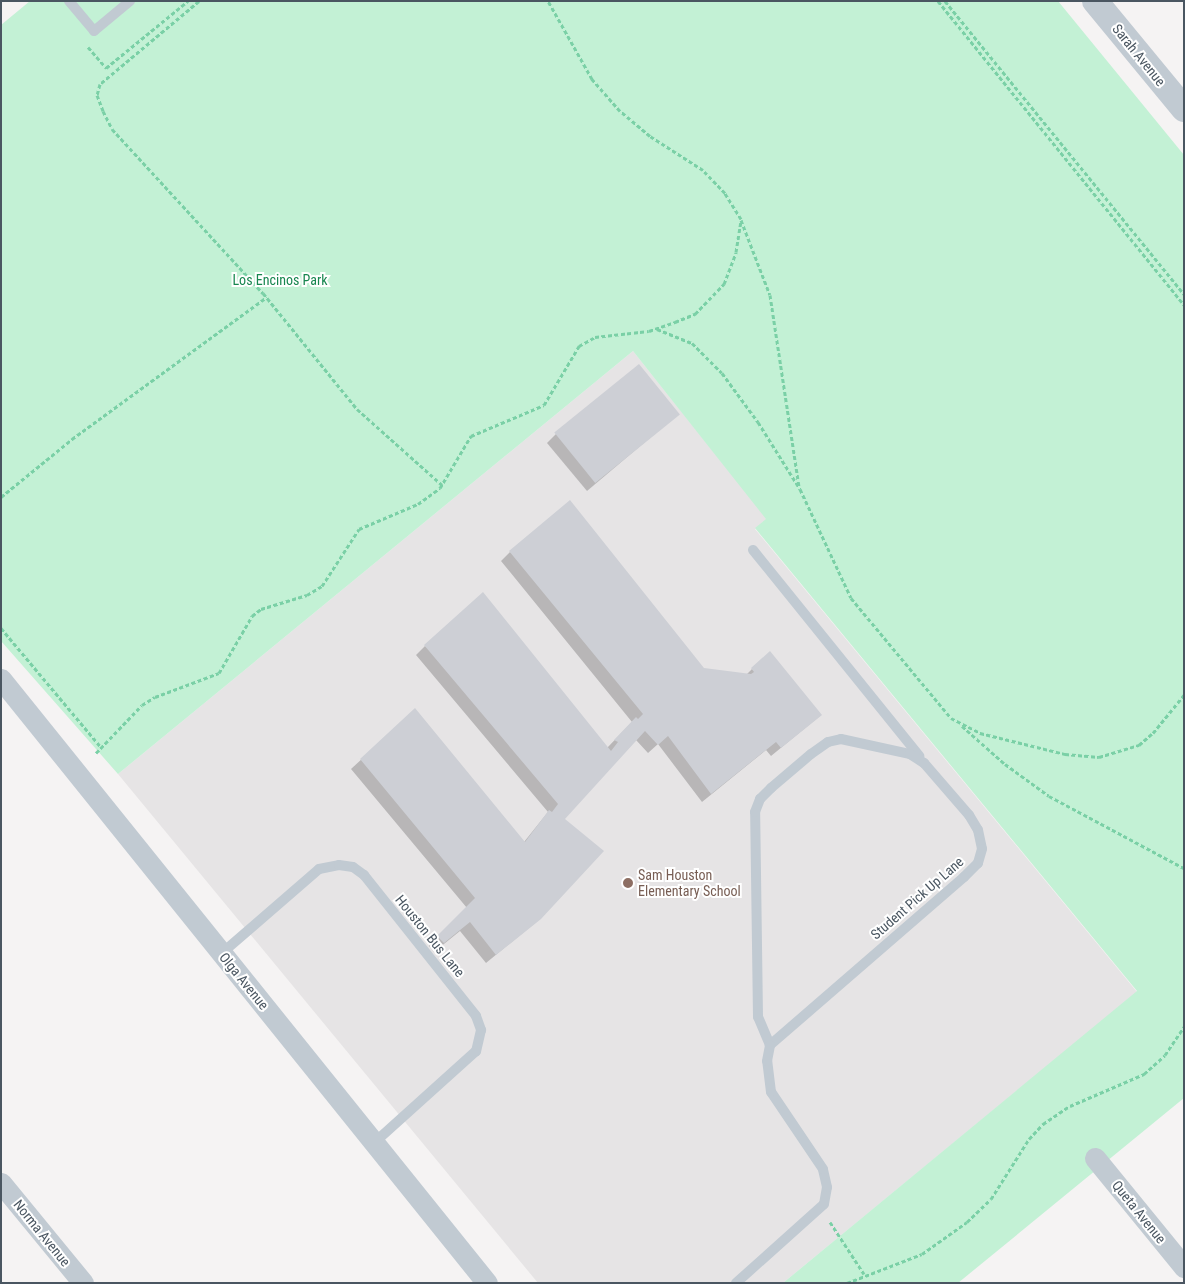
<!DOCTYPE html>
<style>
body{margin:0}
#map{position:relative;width:1185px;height:1284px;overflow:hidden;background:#f5f3f3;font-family:"Roboto Condensed",sans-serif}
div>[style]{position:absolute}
.education>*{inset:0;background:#e6e4e5}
.green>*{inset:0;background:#c3f1d5}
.shadow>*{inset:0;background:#0003}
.building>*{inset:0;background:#cdcfd5;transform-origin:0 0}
.path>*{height:3px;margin-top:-1.5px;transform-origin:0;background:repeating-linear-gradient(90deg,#7ad0a6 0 4px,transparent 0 6.5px)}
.service>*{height:10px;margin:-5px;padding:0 5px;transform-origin:5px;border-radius:5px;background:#c1cad2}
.minor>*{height:21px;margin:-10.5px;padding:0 10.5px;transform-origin:10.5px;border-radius:10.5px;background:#c1cad2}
.tertiary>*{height:26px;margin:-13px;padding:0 13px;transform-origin:13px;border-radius:13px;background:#c1cad2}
.dots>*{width:14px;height:14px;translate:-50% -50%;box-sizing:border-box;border:2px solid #fff;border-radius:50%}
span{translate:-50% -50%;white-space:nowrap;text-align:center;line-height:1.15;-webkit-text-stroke:4px #fff;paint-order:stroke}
.street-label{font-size:14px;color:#4a5661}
.park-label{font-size:14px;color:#17864f}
.education-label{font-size:14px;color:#785e54}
.left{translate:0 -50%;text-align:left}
.frame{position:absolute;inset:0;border:2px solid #4a5661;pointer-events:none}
</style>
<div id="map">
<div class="education">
<div style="clip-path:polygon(633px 351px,767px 519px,755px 529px,1137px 992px,783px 1283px,538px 1283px,118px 774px)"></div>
</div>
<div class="green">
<div style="clip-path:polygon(30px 1px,1058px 1px,1184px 155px,1184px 1098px,958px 1283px,783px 1283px,1137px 991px,755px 528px,766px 519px,633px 351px,118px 774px,1px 641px,1px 25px)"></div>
</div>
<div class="shadow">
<div style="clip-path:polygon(678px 414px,587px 491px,547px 443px,556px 434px)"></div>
<div style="clip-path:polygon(510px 552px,703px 669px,746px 675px,752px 669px,821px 715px,771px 756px,766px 750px,702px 802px,658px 744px,648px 753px,636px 740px,563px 819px,541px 918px,486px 963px,460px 931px,434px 952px,429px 946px,467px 908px,351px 769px,415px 710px,524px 842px,548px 812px,416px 655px,425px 646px,607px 748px,632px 722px,501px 561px)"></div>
</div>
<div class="building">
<div style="left:639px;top:364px;width:65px;height:109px;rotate:51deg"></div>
<div style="clip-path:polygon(570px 500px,704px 668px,751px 674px,754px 672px,751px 668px,770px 651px,822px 715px,781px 748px,776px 742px,711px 794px,668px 736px,658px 745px,645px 731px,565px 819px,604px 851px,541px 919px,496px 955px,470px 922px,444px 943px,437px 936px,475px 898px,360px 759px,415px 708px,525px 842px,549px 810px,552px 812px,558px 804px,424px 645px,483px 592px,611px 751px,618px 742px,614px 740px,636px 717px,638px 719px,643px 714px,509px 551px)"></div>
</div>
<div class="path">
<div style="left:199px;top:1px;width:129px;rotate:140deg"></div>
<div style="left:100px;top:84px;width:11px;rotate:105deg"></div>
<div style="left:97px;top:95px;width:17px;rotate:69deg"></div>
<div style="left:103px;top:111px;width:20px;rotate:63deg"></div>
<div style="left:112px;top:129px;width:223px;rotate:47.4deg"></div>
<div style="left:263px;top:293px;width:149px;rotate:51deg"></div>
<div style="left:357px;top:409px;width:114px;rotate:41.8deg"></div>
<div style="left:938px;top:1px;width:391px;rotate:51deg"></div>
<div style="left:945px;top:1px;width:378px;rotate:50.8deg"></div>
<div style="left:88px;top:47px;width:28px;rotate:49deg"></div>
<div style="left:106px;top:68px;width:106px;rotate:-39.3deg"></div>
<div style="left:741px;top:220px;width:80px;rotate:68.9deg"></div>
<div style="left:770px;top:295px;width:193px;rotate:81.4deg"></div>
<div style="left:657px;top:329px;width:38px;rotate:22deg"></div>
<div style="left:692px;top:343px;width:42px;rotate:45deg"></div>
<div style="left:722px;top:373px;width:61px;rotate:53.7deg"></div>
<div style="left:758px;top:422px;width:79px;rotate:57.9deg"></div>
<div style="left:800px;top:489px;width:120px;rotate:64.9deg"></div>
<div style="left:851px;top:598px;width:156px;rotate:50.2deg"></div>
<div style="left:951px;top:718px;width:33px;rotate:27deg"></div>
<div style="left:980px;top:733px;width:88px;rotate:13.9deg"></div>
<div style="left:1065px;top:754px;width:34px;rotate:5deg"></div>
<div style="left:1099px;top:757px;width:42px;rotate:-16.7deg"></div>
<div style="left:1139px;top:745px;width:18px;rotate:-41deg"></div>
<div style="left:1153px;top:733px;width:49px;rotate:-50.8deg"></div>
<div style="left:1px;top:497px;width:92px;rotate:-39.2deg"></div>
<div style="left:72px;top:439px;width:241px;rotate:-36.1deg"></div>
<div style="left:1px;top:628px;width:155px;rotate:50deg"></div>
<div style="left:962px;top:726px;width:57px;rotate:41.5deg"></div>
<div style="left:1005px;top:764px;width:54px;rotate:36deg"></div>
<div style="left:1049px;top:796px;width:153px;rotate:28.1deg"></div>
<div style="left:96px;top:753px;width:66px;rotate:-46.2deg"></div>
<div style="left:142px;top:705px;width:15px;rotate:-32deg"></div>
<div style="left:155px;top:697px;width:68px;rotate:-20.6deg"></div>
<div style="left:219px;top:673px;width:66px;rotate:-59.9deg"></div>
<div style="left:252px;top:616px;width:11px;rotate:-38deg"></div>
<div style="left:261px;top:609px;width:48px;rotate:-16.9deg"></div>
<div style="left:307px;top:595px;width:17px;rotate:-31deg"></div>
<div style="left:322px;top:586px;width:68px;rotate:-57deg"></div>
<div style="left:359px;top:529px;width:64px;rotate:-23deg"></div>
<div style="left:418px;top:504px;width:27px;rotate:-36deg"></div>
<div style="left:440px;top:488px;width:61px;rotate:-59.2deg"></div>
<div style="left:471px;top:436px;width:79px;rotate:-23deg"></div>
<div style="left:544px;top:405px;width:69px;rotate:-59.3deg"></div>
<div style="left:579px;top:346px;width:18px;rotate:-29deg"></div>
<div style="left:595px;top:337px;width:54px;rotate:-6.3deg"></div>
<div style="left:649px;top:331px;width:28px;rotate:-19deg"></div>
<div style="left:675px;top:322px;width:22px;rotate:-22deg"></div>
<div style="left:695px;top:314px;width:42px;rotate:-46deg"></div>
<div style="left:724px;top:284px;width:34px;rotate:-69deg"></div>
<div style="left:736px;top:252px;width:33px;rotate:-81deg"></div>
<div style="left:741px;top:219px;width:31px;rotate:-122deg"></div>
<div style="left:725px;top:193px;width:32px;rotate:-134deg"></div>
<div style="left:703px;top:170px;width:63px;rotate:-147.3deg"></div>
<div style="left:650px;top:136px;width:39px;rotate:-140deg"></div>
<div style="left:620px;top:111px;width:43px;rotate:-131.2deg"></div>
<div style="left:592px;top:79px;width:90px;rotate:-119.4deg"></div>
<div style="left:830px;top:1222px;width:62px;rotate:56.8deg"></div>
<div style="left:847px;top:1283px;width:80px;rotate:-21.1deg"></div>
<div style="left:922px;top:1254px;width:55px;rotate:-35.4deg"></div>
<div style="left:967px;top:1222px;width:33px;rotate:-44deg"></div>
<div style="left:991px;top:1199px;width:71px;rotate:-57.7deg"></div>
<div style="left:1029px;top:1139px;width:21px;rotate:-47deg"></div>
<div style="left:1043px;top:1124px;width:32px;rotate:-34deg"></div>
<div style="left:1070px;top:1106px;width:81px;rotate:-23.4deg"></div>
<div style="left:1144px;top:1074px;width:28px;rotate:-42deg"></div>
<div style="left:1165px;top:1055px;width:34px;rotate:-56deg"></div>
</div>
<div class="service">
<div style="left:69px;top:1px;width:39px;rotate:50deg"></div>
<div style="left:94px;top:31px;width:47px;rotate:-39.8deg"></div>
<div style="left:753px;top:550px;width:265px;rotate:51.1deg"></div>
<div style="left:841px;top:739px;width:71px;rotate:12.3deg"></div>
<div style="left:910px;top:754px;width:17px;rotate:33deg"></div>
<div style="left:924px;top:763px;width:69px;rotate:49.1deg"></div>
<div style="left:969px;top:815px;width:17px;rotate:59deg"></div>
<div style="left:978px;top:830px;width:19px;rotate:78deg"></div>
<div style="left:982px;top:849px;width:15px;rotate:106deg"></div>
<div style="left:978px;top:863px;width:20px;rotate:135deg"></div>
<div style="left:964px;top:877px;width:257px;rotate:139.1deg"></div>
<div style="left:770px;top:1045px;width:30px;rotate:-113deg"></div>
<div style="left:758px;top:1017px;width:205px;rotate:-90.8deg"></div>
<div style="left:755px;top:812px;width:14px;rotate:-69deg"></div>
<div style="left:760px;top:799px;width:16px;rotate:-45deg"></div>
<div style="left:771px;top:788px;width:52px;rotate:-40.4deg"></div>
<div style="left:811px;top:754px;width:21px;rotate:-35deg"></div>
<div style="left:828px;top:742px;width:13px;rotate:-13deg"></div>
<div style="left:222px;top:953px;width:128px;rotate:-40.9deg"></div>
<div style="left:319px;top:869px;width:20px;rotate:-11deg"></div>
<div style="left:339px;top:865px;width:14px;rotate:8deg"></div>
<div style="left:353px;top:867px;width:14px;rotate:36deg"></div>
<div style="left:364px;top:875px;width:180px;rotate:51.5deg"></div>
<div style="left:476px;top:1016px;width:15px;rotate:70deg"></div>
<div style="left:481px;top:1030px;width:22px;rotate:103deg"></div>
<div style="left:476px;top:1051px;width:137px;rotate:138deg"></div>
<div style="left:736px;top:1283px;width:118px;rotate:-41.9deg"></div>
<div style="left:824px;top:1204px;width:17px;rotate:-80deg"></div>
<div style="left:827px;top:1187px;width:18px;rotate:-103deg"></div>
<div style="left:823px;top:1169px;width:93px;rotate:-124deg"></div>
<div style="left:771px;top:1092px;width:31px;rotate:-97deg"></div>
<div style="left:767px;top:1061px;width:16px;rotate:-79deg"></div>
</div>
<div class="minor">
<div style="left:1px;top:679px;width:775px;rotate:51.18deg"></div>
<div style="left:1095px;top:1158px;width:141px;rotate:50.8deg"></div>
<div style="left:1px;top:1183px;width:129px;rotate:50.6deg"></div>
</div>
<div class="tertiary">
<div style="left:1095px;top:1px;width:140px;rotate:50.5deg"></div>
</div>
<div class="dots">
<div style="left:628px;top:883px;background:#8d6e63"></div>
</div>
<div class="street-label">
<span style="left:1139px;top:55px;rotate:51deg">Sarah Avenue</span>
<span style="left:917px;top:898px;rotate:-41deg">Student Pick Up Lane</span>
<span style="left:430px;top:936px;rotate:51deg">Houston Bus Lane</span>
<span style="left:244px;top:981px;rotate:51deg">Olga Avenue</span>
<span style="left:1139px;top:1212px;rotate:51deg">Queta Avenue</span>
<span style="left:42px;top:1233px;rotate:51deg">Norma Avenue</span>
</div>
<div class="park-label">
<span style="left:280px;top:280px">Los Encinos Park</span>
</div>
<div class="education-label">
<span class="left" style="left:638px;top:883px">Sam Houston<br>Elementary School</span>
</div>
<div class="frame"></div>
</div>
